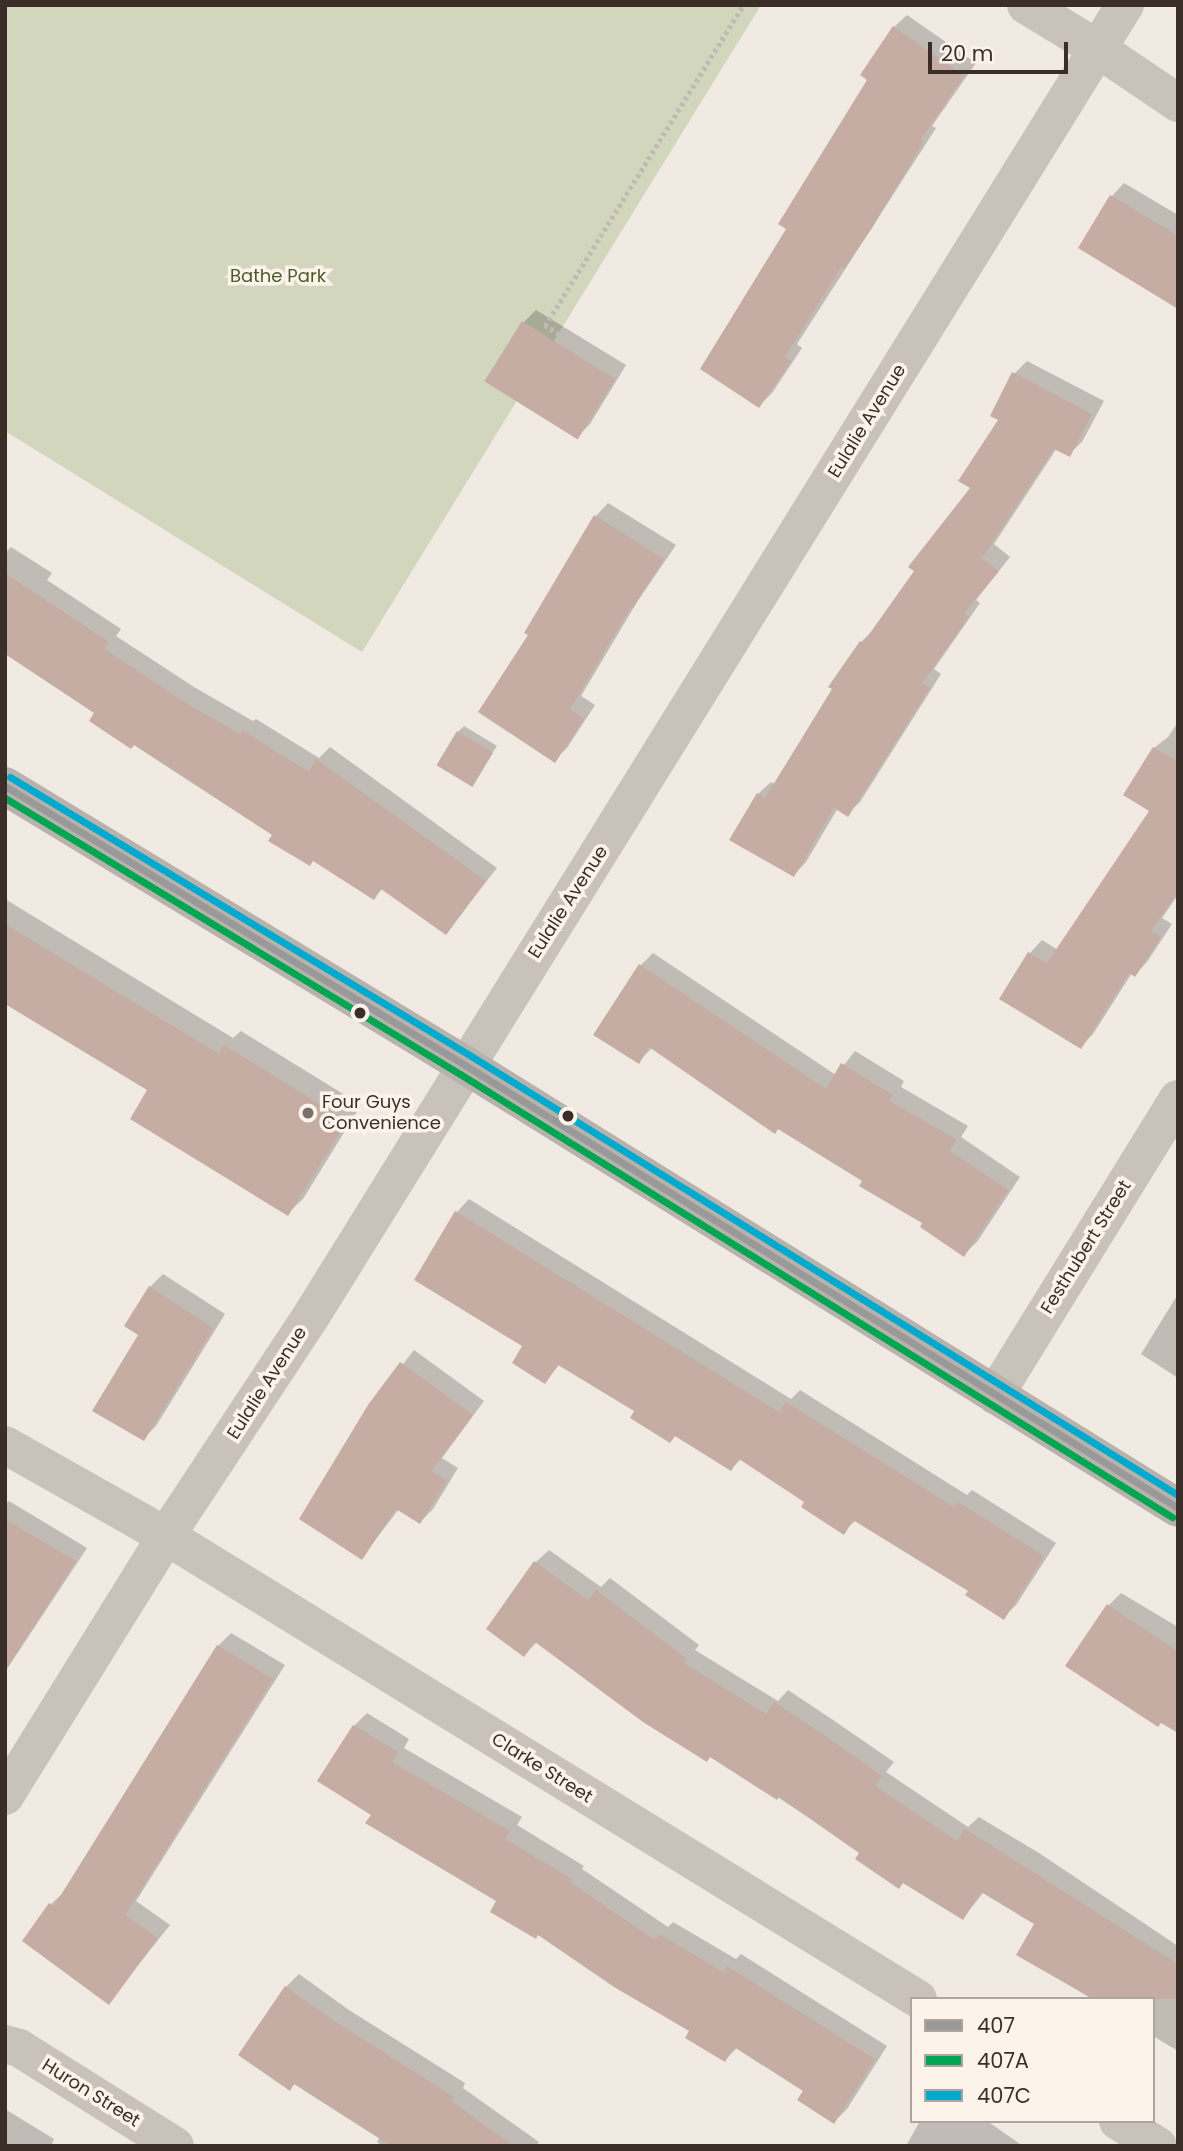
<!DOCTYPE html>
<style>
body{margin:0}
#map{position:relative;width:1183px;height:2151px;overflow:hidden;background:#f0eae3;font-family:Poppins,sans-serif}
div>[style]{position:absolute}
.green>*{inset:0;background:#d1d6bc}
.shadow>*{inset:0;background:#0003}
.building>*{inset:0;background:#c5ada3;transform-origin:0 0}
.path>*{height:4.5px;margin-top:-2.25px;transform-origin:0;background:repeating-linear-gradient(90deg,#c1bab4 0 3.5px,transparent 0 7px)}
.street>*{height:38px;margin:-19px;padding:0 19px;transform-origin:19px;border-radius:19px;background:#c9c2bb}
.secondary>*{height:38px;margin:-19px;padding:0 19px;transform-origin:19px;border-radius:19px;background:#b9b2ac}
.bus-1>*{height:7px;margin:-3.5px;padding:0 3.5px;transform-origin:3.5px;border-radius:3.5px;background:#999}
.bus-2>*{height:7px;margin:-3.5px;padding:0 3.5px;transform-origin:3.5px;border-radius:3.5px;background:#00a651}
.bus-3>*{height:7px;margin:-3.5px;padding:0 3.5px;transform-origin:3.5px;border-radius:3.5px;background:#00a9ce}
.dots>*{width:19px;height:19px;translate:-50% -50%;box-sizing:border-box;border:4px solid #fcf4eb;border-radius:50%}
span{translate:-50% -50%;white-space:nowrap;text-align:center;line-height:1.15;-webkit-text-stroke:7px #fcf4eb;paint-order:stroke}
.park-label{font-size:18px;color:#495b2a}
.street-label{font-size:18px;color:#3b2e29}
.poi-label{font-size:18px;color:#3b2e29}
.left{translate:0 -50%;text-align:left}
.frame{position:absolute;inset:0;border:7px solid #3b2e29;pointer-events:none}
.legend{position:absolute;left:910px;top:1997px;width:245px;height:126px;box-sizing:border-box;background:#fcf4eb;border:2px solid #afa59d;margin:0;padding:9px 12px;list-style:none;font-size:21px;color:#3b2e29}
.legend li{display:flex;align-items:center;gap:14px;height:35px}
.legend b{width:35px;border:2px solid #afa59d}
.scale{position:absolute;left:928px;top:42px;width:140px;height:32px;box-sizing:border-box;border:4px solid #3b2e29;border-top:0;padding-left:9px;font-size:21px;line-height:24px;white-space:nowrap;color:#3b2e29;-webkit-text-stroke:5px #fcf4eb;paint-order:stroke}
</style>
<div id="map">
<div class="green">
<div style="clip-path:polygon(5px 5px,761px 5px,362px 652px,5px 431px)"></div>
</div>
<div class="shadow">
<div style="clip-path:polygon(907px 15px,976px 63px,932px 126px,936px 128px,797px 344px,802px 348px,772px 393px,759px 406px,789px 229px,870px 80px,894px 27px)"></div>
<div style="clip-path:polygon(1124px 183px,1178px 215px,1178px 305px,1080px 248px,1112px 196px)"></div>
<div style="clip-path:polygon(536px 310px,626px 365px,590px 424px,577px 437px,523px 323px)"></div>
<div style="clip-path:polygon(1027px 361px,1104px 401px,1082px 442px,1069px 454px,1057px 448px,994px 544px,1010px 557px,976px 600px,980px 603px,934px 669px,941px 674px,860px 802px,847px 814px,838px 808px,806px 862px,794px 875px,758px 794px,771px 782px,775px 784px,861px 642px,874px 629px,973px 487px,1000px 419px,1014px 374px)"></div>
<div style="clip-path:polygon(608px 503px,676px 545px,637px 602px,581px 696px,595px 705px,567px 748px,554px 760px,530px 634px,527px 632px,596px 516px)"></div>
<div style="clip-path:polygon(11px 547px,52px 573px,47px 580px,121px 629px,116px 636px,194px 687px,253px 721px,256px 719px,319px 758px,330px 747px,497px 868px,446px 933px,383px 888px,374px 898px,274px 835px,5px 652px,5px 553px)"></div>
<div style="clip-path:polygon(1178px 722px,1178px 895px,1162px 918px,1172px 924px,1147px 962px,1135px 975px,1132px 973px,1093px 1034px,1081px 1047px,1002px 999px,1030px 953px,1042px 940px,1058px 950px,1151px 811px,1154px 748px,1168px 737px)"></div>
<div style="clip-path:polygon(464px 726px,497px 746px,471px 785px,458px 732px)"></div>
<div style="clip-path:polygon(5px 899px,233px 1038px,241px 1031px,361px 1105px,303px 1199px,287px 1214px,150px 1090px,5px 1001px)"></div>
<div style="clip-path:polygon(653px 953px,836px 1075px,855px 1051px,904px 1081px,901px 1087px,968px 1126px,961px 1137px,1020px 1177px,977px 1242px,964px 1254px,865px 1181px,653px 1047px,638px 1062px,640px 966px)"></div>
<div style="clip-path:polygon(469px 1199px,791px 1399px,800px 1390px,967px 1495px,972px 1490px,1056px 1543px,1016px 1605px,1003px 1618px,970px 1591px,856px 1520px,843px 1532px,807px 1502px,742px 1458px,731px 1469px,676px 1435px,670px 1441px,637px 1411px,560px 1364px,545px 1381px,457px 1212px)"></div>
<div style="clip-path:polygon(163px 1274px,225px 1314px,156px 1426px,143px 1439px,140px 1334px,150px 1287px)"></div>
<div style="clip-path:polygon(1178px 1294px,1178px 1378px,1141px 1354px)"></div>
<div style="clip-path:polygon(414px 1350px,484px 1401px,442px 1458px,458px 1468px,433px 1509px,420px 1522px,399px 1509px,362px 1557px,370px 1406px)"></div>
<div style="clip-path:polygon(9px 1501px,87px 1548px,5px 1672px,5px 1505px)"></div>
<div style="clip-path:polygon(549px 1550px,601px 1587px,610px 1578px,699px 1645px,695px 1650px,778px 1701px,788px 1690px,833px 1720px,894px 1762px,886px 1772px,968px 1827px,979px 1817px,1039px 1853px,1178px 1946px,1178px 2051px,1153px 2036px,1153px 1999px,1092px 1999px,1019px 1954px,1037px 1924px,984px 1892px,963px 1918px,538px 1641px,524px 1655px,536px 1562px)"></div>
<div style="clip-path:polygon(1121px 1593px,1178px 1627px,1178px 1731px,1109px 1605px)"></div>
<div style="clip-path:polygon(231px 1633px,285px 1665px,136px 1901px,170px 1925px,108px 2003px,51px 1904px,64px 1892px,218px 1646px)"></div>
<div style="clip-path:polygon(367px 1713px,409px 1739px,404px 1748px,522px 1817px,517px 1825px,584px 1866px,582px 1869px,668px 1927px,673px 1922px,736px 1959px,741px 1954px,887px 2046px,847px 2109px,834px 2122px,805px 2091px,738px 2047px,725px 2060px,691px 2031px,373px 1814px,354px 1726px)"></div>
<div style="clip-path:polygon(299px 1974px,349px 2010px,465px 2083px,463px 2088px,539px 2142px,536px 2146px,383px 2146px,377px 2142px,380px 2137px,295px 2083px,289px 2089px,286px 1987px)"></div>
<div style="clip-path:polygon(5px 2109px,54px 2139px,52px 2143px,55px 2146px,5px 2146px)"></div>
<div style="clip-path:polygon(920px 2121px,987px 2121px,1023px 2146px,906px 2146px)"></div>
</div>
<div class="building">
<div style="clip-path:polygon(893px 26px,964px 76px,921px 139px,924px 141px,872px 228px,844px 269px,841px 267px,785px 357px,791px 361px,759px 408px,700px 369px,786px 229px,778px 224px,867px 80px,860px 75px)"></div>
<div style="clip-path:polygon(1110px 195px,1178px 236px,1178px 309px,1078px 248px)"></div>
<div style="left:522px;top:321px;width:110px;height:71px;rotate:32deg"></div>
<div style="clip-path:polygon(1012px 372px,1092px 414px,1070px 457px,1054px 449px,982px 558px,999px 571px,964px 613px,969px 617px,922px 683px,930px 688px,848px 817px,834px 808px,794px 877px,729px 840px,757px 793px,765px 798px,832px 689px,828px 687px,860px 641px,863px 643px,914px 571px,908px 567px,970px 488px,958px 481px,998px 420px,990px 416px)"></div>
<div style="clip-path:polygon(594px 515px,664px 559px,633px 608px,631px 607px,570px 709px,584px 719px,555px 763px,478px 712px,528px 635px,524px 633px)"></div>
<div style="clip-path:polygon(5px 573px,109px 642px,104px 649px,181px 700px,240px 734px,242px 730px,309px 772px,316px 759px,486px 881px,446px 935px,381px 889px,374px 900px,313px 861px,310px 866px,268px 841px,272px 835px,134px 745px,131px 749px,89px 721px,94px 713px,5px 654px)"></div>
<div style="left:457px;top:731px;width:42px;height:40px;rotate:31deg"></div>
<div style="clip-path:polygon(1153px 747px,1178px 762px,1178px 892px,1151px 931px,1161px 937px,1135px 977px,1129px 973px,1081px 1049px,999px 999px,1028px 952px,1047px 963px,1149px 811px,1123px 795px)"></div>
<div style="clip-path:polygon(5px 924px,219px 1054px,224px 1045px,347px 1121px,288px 1216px,130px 1119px,147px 1090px,5px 1004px)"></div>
<div style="clip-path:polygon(639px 964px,826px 1089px,841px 1063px,893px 1095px,889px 1101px,956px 1139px,950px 1151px,1008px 1190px,964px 1257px,920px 1227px,922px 1223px,859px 1186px,862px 1181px,778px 1129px,775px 1134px,649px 1047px,639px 1064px,593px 1035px)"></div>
<div style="clip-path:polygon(455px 1211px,779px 1412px,786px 1402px,954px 1507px,958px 1502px,1044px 1556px,1004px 1620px,965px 1595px,968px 1591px,853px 1520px,844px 1535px,801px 1507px,804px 1502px,739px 1459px,731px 1471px,675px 1436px,670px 1443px,630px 1418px,634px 1411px,558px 1365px,545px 1384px,512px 1363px,522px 1346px,414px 1280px)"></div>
<div style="clip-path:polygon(149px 1286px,213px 1328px,144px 1441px,92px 1411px,138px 1335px,124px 1326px)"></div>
<div style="clip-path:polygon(400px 1362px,473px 1415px,431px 1471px,447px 1481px,420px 1524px,396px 1509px,362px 1560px,299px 1519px,368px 1405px)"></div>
<div style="clip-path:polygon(5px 1519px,76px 1561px,5px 1671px)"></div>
<div style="clip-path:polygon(534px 1561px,588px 1600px,596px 1590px,687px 1659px,684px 1663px,766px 1714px,774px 1702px,820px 1732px,882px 1776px,875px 1786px,957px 1841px,965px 1829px,1178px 1964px,1178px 1999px,1093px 1999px,1016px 1955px,1034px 1924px,981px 1892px,963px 1920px,903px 1883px,899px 1889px,855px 1859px,859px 1853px,779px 1797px,777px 1800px,710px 1757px,707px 1762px,643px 1722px,535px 1642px,524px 1657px,486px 1629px)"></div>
<div style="clip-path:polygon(1107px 1604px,1178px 1651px,1178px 1733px,1161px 1723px,1158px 1727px,1065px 1666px)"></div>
<div style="clip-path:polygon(217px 1645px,273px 1679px,125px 1915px,158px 1938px,109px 2005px,22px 1941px,49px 1903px,54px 1906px)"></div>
<div style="clip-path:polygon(353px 1725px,398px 1752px,392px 1762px,510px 1831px,505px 1839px,572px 1879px,570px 1882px,655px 1940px,659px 1934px,723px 1972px,727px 1966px,875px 2059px,834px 2124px,797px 2100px,803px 2091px,734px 2047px,725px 2062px,685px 2038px,689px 2031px,614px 1987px,538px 1935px,536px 1939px,490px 1912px,496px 1901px,365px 1823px,371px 1815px,317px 1781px)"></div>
<div style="clip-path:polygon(285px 1986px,336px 2022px,454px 2097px,451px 2101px,514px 2146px,391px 2146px,294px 2084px,290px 2091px,238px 2055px)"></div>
</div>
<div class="path">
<div style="left:571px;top:342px;width:31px;rotate:-148deg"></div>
<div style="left:545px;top:326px;width:377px;rotate:-58.3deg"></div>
</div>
<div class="street">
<div style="left:1026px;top:5px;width:84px;rotate:31.4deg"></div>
<div style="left:1098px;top:49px;width:97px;rotate:34deg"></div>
<div style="left:995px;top:1395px;width:348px;rotate:-58.3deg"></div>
<div style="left:5px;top:1445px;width:185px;rotate:29.5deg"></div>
<div style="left:166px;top:1536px;width:883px;rotate:31.62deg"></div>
<div style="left:5px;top:1796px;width:306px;rotate:-58.2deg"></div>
<div style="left:166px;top:1536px;width:267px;rotate:-56.6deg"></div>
<div style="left:313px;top:1313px;width:1540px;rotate:-58.17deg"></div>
<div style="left:5px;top:2044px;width:15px;rotate:16deg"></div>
<div style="left:19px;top:2048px;width:184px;rotate:32.1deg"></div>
<div style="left:1118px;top:2121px;width:47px;rotate:32deg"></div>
</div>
<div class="secondary">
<div style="left:5px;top:786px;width:538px;rotate:31.24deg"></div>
<div style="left:465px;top:1065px;width:839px;rotate:31.85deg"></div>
</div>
<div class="bus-1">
<div style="left:5px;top:786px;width:538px;rotate:31.24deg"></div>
<div style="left:465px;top:1065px;width:839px;rotate:31.85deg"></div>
</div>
<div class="bus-2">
<div style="left:5px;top:798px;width:532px;rotate:31.24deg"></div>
<div style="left:460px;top:1074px;width:839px;rotate:31.89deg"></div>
</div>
<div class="bus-3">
<div style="left:10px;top:777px;width:539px;rotate:31.18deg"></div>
<div style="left:471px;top:1056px;width:832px;rotate:31.84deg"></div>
</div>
<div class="dots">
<div style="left:360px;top:1013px;background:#3b2e29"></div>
<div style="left:308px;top:1113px;background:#7a706a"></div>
<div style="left:568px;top:1116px;background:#3b2e29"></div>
</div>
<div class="park-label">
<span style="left:278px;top:276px">Bathe Park</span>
</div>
<div class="street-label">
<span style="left:867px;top:421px;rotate:-58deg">Eulalie Avenue</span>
<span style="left:568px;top:902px;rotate:-57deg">Eulalie Avenue</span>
<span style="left:1086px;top:1247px;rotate:-58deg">Festhubert Street</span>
<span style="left:267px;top:1383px;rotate:-57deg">Eulalie Avenue</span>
<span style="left:542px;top:1768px;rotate:32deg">Clarke Street</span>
<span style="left:91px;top:2093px;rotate:32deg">Huron Street</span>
</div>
<div class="poi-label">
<span class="left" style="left:322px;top:1113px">Four Guys<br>Convenience</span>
</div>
<div class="frame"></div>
<ul class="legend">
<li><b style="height:9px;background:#999"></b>407</li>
<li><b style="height:9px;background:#00a651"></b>407A</li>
<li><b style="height:9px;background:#00a9ce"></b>407C</li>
</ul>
<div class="scale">20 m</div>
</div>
